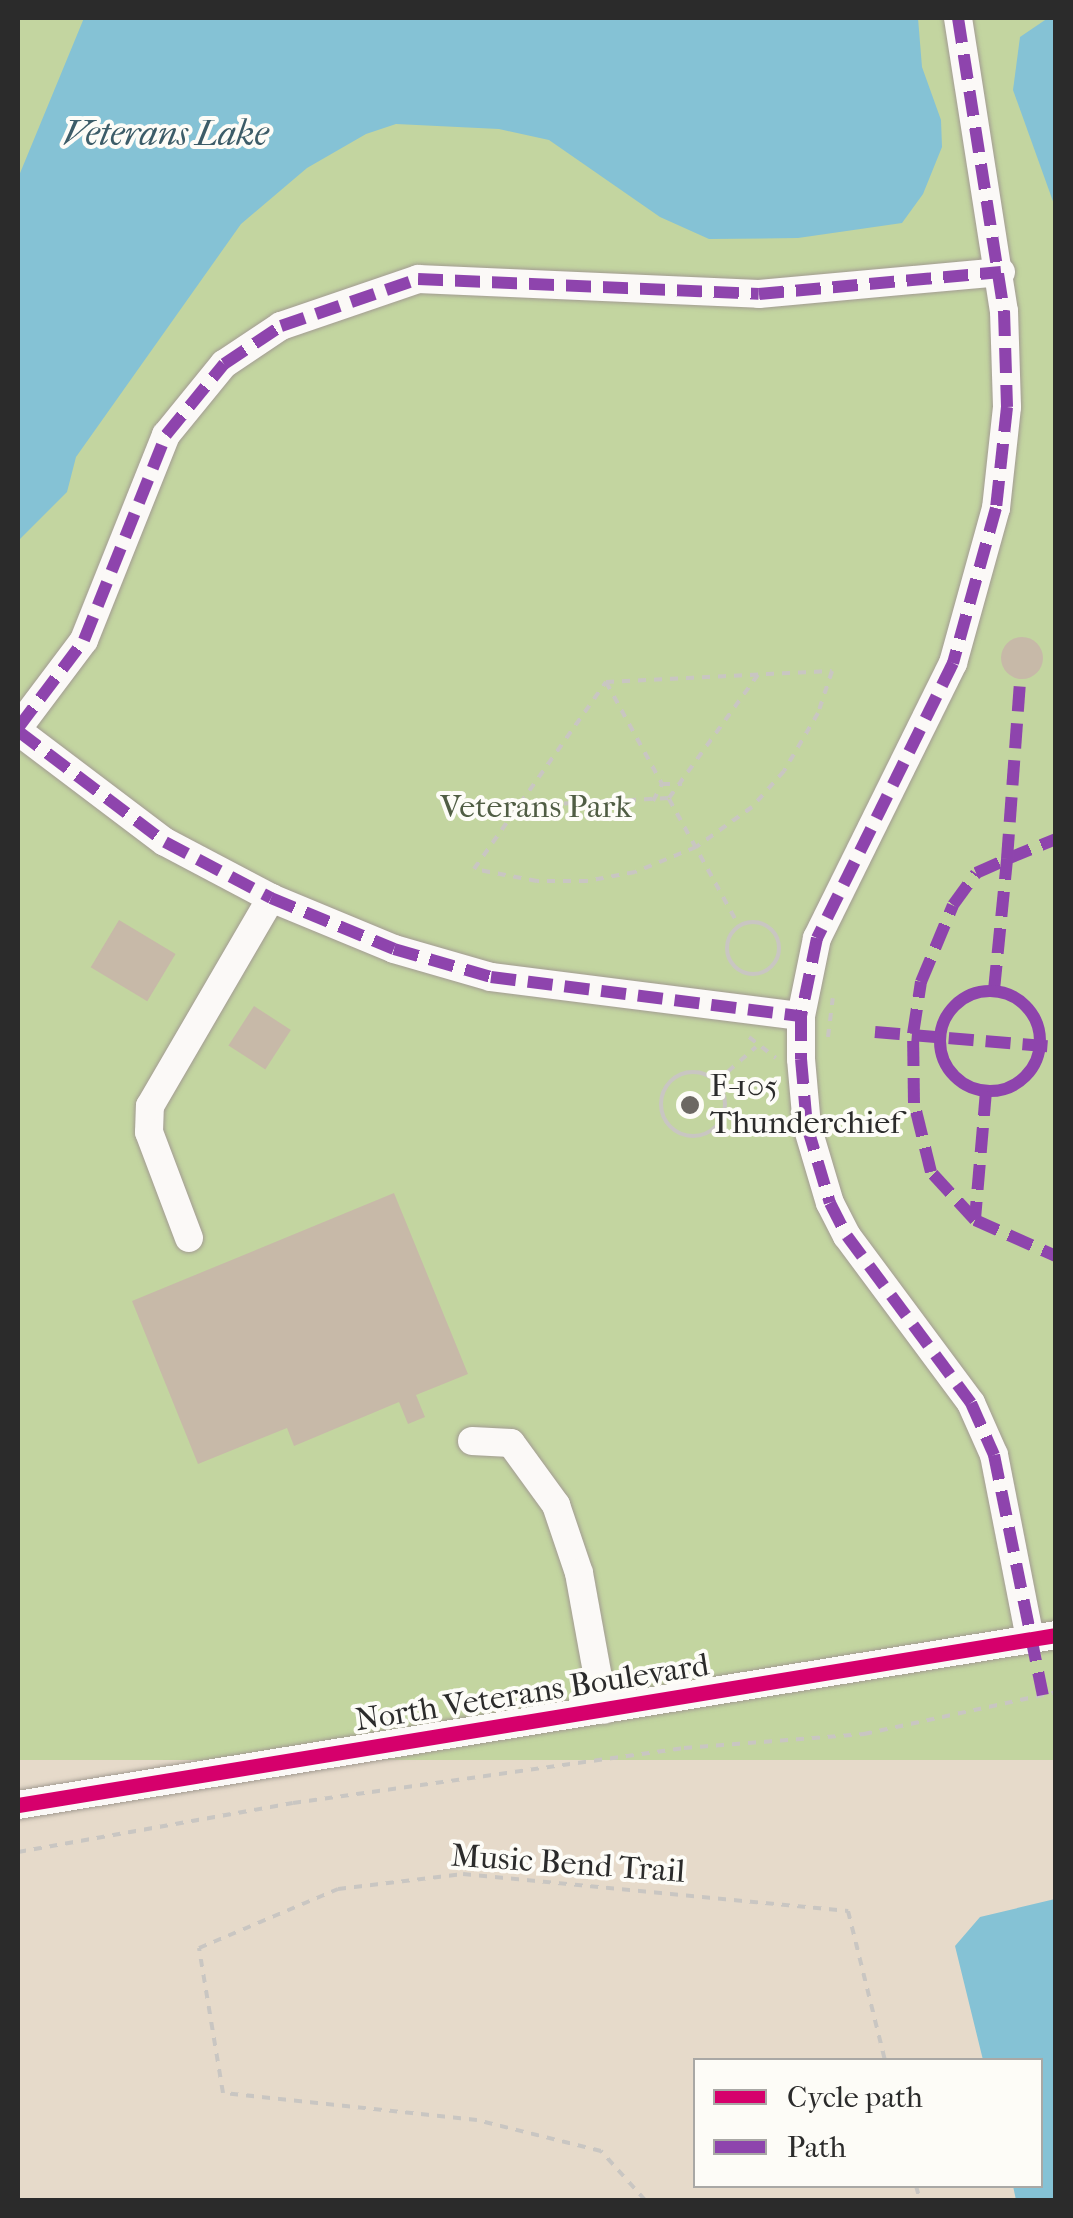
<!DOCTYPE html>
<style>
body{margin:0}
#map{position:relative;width:1073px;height:2218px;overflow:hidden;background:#e6daca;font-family:"IM FELL French Canon",serif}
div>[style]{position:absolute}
.green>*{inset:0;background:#c3d5a0;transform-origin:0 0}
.water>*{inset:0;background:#85c2d5}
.building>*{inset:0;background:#c7b9a8;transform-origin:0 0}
.round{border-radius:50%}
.path>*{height:4px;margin-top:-2px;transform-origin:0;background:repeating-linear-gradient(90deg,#c9c6c2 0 8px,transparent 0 16px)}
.path>.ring{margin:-2px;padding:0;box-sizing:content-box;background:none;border:4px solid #c9c6c2;border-radius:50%}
.roads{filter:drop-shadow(0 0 2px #a29b92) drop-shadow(0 0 2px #a29b92)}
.minor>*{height:28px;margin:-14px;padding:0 14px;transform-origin:14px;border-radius:14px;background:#fbf9f7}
.quiet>*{height:12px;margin-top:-6px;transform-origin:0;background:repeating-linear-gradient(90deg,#8e44ad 0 25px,transparent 0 37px)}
.quiet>.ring{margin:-6px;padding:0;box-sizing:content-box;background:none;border:12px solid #8e44ad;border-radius:50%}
.cycleway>*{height:15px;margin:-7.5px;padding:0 7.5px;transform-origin:7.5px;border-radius:7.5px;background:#d6006c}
.dots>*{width:28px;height:28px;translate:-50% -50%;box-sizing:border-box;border:5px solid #fdfcf7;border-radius:50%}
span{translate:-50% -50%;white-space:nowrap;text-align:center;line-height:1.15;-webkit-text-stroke:8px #fdfcf7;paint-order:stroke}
.park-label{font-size:32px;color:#505d44}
.poi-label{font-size:32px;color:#2b2b2b}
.left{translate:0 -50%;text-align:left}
.street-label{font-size:32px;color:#2b2b2b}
.water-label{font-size:35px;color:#3c5c68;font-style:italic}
.frame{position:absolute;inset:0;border:20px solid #2b2b2b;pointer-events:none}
.legend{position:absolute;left:693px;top:2058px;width:350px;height:130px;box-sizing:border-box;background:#fdfcf7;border:2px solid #a9a8a5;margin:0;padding:12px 18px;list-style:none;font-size:30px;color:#2b2b2b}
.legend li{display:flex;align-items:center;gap:20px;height:50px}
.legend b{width:50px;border:2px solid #a9a8a5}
</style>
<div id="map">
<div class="green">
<div style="left:18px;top:18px;width:1037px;height:1742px"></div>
</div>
<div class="water">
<div style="clip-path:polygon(84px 18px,918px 18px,922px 67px,941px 120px,942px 147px,923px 194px,902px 223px,798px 238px,709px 239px,660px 217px,549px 140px,499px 129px,396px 124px,366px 134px,307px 168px,241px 224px,76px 457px,67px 492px,18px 541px,18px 178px)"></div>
<div style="clip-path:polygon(1048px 18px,1056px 18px,1055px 207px,1013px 90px,1020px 37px)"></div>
<div style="clip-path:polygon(1055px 1899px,1055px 2200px,1016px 2200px,1013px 2186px,1040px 2186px,1040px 2060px,983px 2060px,955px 1946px,980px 1917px)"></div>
</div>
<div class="building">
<div class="round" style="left:1001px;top:637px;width:42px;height:42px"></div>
<div style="left:119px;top:920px;width:66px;height:55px;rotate:31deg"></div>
<div style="left:254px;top:1006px;width:44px;height:47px;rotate:33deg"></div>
<div style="clip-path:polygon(394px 1193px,468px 1374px,416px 1395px,425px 1417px,408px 1424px,399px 1402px,294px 1446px,287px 1428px,198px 1464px,132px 1301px)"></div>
</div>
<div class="path">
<div style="left:832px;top:671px;width:44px;rotate:108.4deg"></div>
<div style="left:818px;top:713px;width:67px;rotate:120.4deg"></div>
<div style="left:784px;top:771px;width:48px;rotate:131.6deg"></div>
<div style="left:752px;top:807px;width:69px;rotate:144.5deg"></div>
<div style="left:696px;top:847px;width:66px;rotate:157.7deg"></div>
<div style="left:635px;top:872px;width:49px;rotate:169.4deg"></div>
<div style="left:587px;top:881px;width:50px;rotate:180deg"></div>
<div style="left:537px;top:881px;width:64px;rotate:-169.2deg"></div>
<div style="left:474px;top:869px;width:229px;rotate:-54.8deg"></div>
<div style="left:606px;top:682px;width:226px;rotate:-2.8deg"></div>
<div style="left:606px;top:682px;width:116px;rotate:61.2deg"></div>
<div style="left:669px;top:799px;width:145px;rotate:61.1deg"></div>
<div style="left:653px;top:801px;width:19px;rotate:-62deg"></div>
<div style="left:662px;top:784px;width:20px"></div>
<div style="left:516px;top:806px;width:153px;rotate:-3deg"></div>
<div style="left:669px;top:798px;width:154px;rotate:-54.2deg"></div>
<div class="ring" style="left:727px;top:922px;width:48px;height:48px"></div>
<div style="left:749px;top:1037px;width:34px;rotate:38deg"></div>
<div style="left:828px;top:1037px;width:39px;rotate:-83deg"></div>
<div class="ring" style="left:661px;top:1072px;width:60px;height:60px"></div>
<div style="left:716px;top:1082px;width:53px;rotate:-41.2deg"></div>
<div style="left:18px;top:1852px;width:279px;rotate:-10.1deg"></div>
<div style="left:293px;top:1803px;width:395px;rotate:-8deg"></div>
<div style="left:684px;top:1748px;width:181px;rotate:-4.4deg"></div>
<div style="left:864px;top:1734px;width:197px;rotate:-12.3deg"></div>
<div style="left:916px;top:2186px;width:15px;rotate:74deg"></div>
<div style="left:645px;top:2200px;width:66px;rotate:-131.9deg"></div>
<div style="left:601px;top:2151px;width:128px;rotate:-166deg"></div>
<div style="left:477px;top:2120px;width:255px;rotate:-173.9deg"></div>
<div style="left:223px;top:2093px;width:147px;rotate:-99.4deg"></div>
<div style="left:199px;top:1948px;width:151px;rotate:-23deg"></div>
<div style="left:338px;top:1889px;width:126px;rotate:-6.8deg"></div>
<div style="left:463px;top:1874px;width:387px;rotate:5.5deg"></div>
<div style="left:848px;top:1911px;width:154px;rotate:76.1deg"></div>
</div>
<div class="roads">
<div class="minor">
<div style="left:958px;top:18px;width:297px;rotate:81.1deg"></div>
<div style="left:1004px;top:311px;width:96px;rotate:88.2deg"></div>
<div style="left:1007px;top:407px;width:102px;rotate:96.2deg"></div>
<div style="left:996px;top:508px;width:161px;rotate:105.5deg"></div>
<div style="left:953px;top:663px;width:307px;rotate:116.3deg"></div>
<div style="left:817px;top:938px;width:80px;rotate:101.6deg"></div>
<div style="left:801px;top:1016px;width:43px;rotate:90deg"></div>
<div style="left:801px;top:1059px;width:67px;rotate:84.9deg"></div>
<div style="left:807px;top:1126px;width:80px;rotate:73.4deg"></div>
<div style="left:830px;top:1203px;width:37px;rotate:63deg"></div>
<div style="left:847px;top:1236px;width:208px;rotate:53.4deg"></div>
<div style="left:971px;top:1403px;width:57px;rotate:66.1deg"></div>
<div style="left:994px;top:1455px;width:187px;rotate:78.9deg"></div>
<div style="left:18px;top:728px;width:110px;rotate:-53.1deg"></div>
<div style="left:84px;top:640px;width:221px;rotate:-68.2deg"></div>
<div style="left:166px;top:435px;width:92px;rotate:-50.8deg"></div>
<div style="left:224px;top:364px;width:69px;rotate:-33.7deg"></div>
<div style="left:281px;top:326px;width:145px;rotate:-18.9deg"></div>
<div style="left:418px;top:279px;width:341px;rotate:2.5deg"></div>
<div style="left:759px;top:294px;width:243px;rotate:-5.2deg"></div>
<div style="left:18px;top:731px;width:184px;rotate:37.1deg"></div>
<div style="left:165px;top:842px;width:120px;rotate:27.8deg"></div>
<div style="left:271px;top:898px;width:133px;rotate:22.5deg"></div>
<div style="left:394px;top:949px;width:101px;rotate:16.1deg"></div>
<div style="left:491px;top:977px;width:312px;rotate:7.2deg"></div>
<div style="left:189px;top:1238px;width:113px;rotate:-110.7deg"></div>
<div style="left:149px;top:1132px;width:26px;rotate:-88deg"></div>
<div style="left:150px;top:1106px;width:241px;rotate:-59.8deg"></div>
<div style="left:472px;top:1441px;width:39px;rotate:3deg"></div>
<div style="left:511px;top:1443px;width:77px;rotate:54deg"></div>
<div style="left:556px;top:1505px;width:72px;rotate:71.3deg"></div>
<div style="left:579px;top:1573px;width:139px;rotate:79.7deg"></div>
<div style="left:18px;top:1805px;width:1052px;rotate:-9.3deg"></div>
</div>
</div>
<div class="quiet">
<div style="left:958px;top:18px;width:297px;rotate:81.1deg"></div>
<div style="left:1004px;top:311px;width:96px;rotate:88.2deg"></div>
<div style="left:1007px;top:407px;width:102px;rotate:96.2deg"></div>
<div style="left:996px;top:508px;width:161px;rotate:105.5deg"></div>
<div style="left:953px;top:663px;width:307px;rotate:116.3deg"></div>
<div style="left:817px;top:938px;width:80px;rotate:101.6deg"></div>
<div style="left:801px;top:1016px;width:43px;rotate:90deg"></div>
<div style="left:801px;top:1059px;width:67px;rotate:84.9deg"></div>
<div style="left:807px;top:1126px;width:80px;rotate:73.4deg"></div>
<div style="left:830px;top:1203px;width:37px;rotate:63deg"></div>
<div style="left:847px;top:1236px;width:208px;rotate:53.4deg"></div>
<div style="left:971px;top:1403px;width:57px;rotate:66.1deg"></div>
<div style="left:994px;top:1455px;width:245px;rotate:78.5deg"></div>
<div style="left:18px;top:728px;width:110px;rotate:-53.1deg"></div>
<div style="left:84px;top:640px;width:221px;rotate:-68.2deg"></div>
<div style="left:166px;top:435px;width:92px;rotate:-50.8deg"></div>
<div style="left:224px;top:364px;width:69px;rotate:-33.7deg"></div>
<div style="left:281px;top:326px;width:145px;rotate:-18.9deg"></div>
<div style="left:418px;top:279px;width:341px;rotate:2.5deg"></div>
<div style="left:759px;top:294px;width:243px;rotate:-5.2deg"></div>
<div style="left:18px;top:731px;width:184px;rotate:37.1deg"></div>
<div style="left:165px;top:842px;width:120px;rotate:27.8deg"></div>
<div style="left:271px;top:898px;width:133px;rotate:22.5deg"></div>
<div style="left:394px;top:949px;width:101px;rotate:16.1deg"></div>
<div style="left:491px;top:977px;width:312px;rotate:7.2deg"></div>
<div style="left:994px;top:990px;width:132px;rotate:-84.3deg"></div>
<div style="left:1007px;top:859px;width:53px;rotate:-22.2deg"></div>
<div class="ring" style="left:940px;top:991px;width:88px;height:88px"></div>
<div style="left:875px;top:1032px;width:182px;rotate:4.7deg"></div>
<div style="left:986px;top:1091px;width:129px;rotate:94.9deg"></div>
<div style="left:975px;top:1220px;width:89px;rotate:24deg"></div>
<div style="left:975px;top:1220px;width:65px;rotate:-132.5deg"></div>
<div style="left:931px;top:1172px;width:71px;rotate:-103.8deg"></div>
<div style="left:914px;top:1103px;width:69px;rotate:-90.8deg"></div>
<div style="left:913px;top:1034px;width:53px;rotate:-81.3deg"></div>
<div style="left:921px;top:982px;width:83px;rotate:-67.4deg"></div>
<div style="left:953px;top:905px;width:39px;rotate:-54deg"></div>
<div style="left:976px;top:873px;width:34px;rotate:-24deg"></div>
<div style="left:1007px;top:859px;width:177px;rotate:-85.8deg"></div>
</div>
<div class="cycleway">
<div style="left:18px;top:1805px;width:1052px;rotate:-9.3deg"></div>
</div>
<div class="dots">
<div style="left:690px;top:1105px;background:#6c6863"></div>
</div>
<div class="park-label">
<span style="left:536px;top:807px">Veterans Park</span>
</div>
<div class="poi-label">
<span class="left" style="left:710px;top:1105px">F-105<br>Thunderchief</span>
</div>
<div class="street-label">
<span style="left:532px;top:1693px;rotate:-9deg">North Veterans Boulevard</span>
<span style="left:568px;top:1864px;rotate:4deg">Music Bend Trail</span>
</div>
<div class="water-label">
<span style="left:166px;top:134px">Veterans Lake</span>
</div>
<div class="frame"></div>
<ul class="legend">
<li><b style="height:12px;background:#d6006c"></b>Cycle path</li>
<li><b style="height:12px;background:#8e44ad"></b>Path</li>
</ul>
</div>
